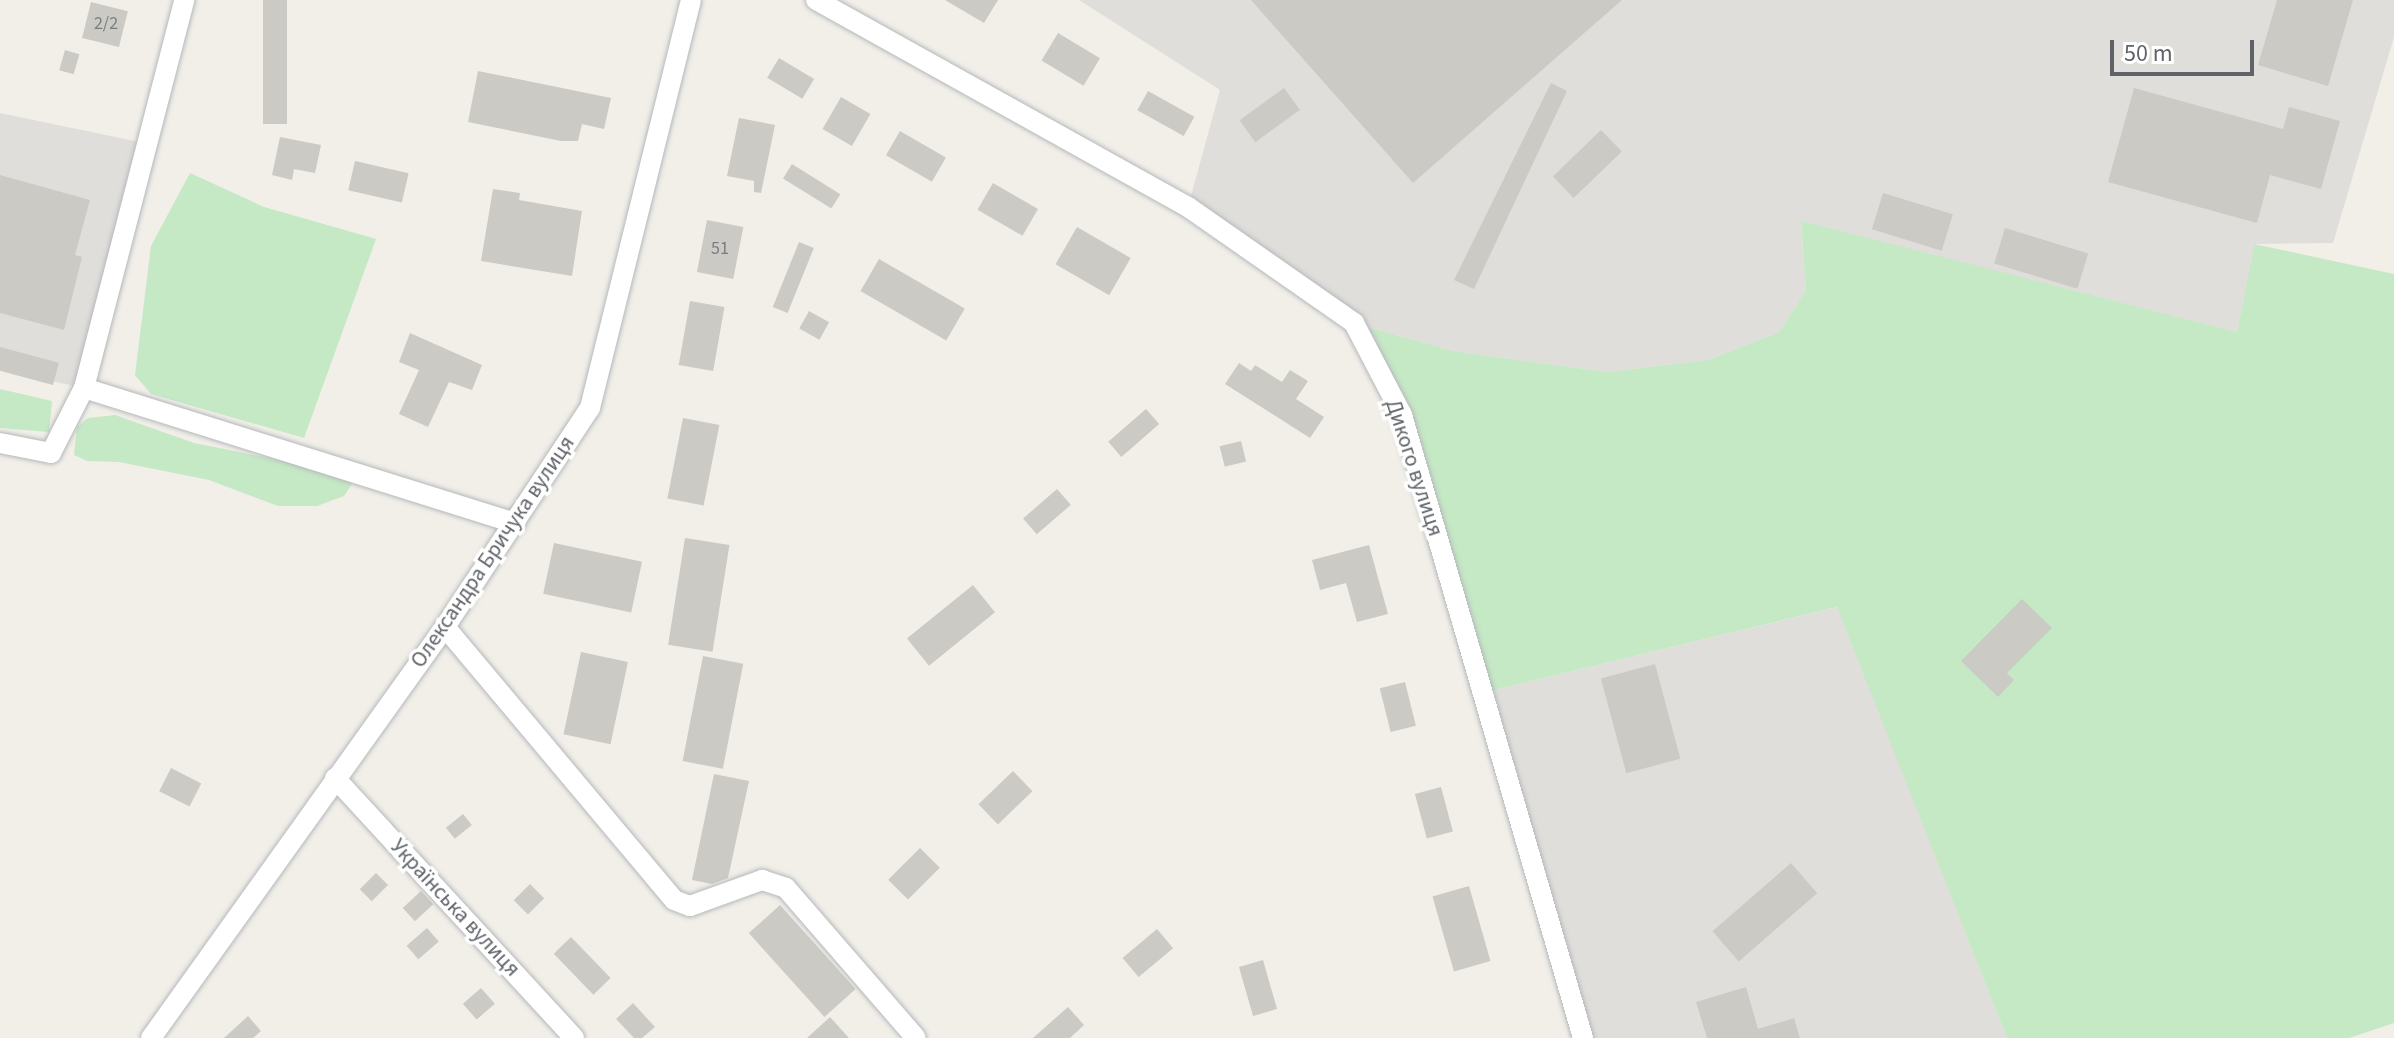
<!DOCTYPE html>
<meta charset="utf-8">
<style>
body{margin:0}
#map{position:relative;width:2394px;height:1038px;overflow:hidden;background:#f1efe8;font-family:"Source Sans 3",sans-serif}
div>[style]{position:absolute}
.industrial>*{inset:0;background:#e0deda}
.green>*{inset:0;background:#c5e8c5}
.building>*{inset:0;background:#cccac5;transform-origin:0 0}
.roads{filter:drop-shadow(0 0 2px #b5b8bc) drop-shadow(0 0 2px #b5b8bc)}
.minor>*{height:20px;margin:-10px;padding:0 10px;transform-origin:10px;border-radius:10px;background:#fff}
span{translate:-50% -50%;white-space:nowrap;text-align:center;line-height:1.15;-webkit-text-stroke:7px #fff;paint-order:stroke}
.number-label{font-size:18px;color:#7a7d7f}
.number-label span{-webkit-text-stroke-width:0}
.street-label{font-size:22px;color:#5f6368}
.scale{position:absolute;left:2110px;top:40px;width:144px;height:36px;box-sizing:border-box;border:4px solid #5f6368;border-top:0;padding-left:10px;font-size:24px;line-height:28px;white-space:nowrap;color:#5f6368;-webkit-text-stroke:6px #fff;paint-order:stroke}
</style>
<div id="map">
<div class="industrial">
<div style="clip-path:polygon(1079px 0,2394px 0,2394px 37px,2333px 243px,2254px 244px,2237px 332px,1801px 222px,1806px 290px,1779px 332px,1708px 360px,1607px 372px,1453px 351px,1354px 323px,1188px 207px,1220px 90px)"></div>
<div style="clip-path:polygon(0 113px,149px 144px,84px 388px,0 370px)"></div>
<div style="clip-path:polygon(1838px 607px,2007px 1038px,1583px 1038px,1482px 693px)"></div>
</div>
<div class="green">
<div style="clip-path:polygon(190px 173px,264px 207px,376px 239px,304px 438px,151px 394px,135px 375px,151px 246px)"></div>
<div style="clip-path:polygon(1801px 221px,2237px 332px,2254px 244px,2394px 274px,2394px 1023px,2349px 1038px,2007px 1038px,1837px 607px,1482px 693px,1402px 415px,1354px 323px,1453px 351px,1607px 372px,1708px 360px,1779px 332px,1806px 290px)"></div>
<div style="clip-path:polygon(0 389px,52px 401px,49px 432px,0 428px)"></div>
<div style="clip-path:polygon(115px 415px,194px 443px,343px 473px,352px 484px,344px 496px,317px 506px,278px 506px,209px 480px,119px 462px,87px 461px,74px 455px,77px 427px,88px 418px)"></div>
</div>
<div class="building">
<div style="left:263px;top:0;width:24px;height:124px"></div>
<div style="clip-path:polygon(945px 0,998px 0,984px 23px)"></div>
<div style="clip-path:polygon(1251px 0,1622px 0,1413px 183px)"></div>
<div style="clip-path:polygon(2277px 0,2353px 0,2328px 86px,2258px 65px)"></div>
<div style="left:91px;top:2px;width:38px;height:37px;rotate:14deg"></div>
<div style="left:1058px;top:33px;width:49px;height:32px;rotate:31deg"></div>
<div style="left:65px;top:50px;width:15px;height:21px;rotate:16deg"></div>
<div style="left:779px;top:58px;width:41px;height:23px;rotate:31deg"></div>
<div style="clip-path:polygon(478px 71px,611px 98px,604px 129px,582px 124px,578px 141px,561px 141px,468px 122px)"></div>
<div style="clip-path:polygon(1551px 83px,1567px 91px,1474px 289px,1454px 280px)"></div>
<div style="left:1284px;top:88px;width:27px;height:55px;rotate:54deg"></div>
<div style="clip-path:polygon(2134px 88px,2283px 129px,2289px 107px,2340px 121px,2321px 189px,2270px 175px,2257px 223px,2108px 182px)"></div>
<div style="left:1148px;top:91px;width:53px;height:22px;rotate:29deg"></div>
<div style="left:841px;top:97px;width:34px;height:37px;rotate:30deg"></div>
<div style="clip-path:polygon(739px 118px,775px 125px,761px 193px,754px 192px,754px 181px,727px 176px)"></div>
<div style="left:1601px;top:130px;width:30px;height:67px;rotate:46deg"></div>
<div style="left:900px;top:131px;width:53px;height:28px;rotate:30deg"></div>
<div style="clip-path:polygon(280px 137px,321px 145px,315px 173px,294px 169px,292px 180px,272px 175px)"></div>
<div style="left:355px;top:161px;width:55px;height:30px;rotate:13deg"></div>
<div style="left:792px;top:164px;width:57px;height:17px;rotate:32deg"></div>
<div style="clip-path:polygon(0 175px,90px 200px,75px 255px,82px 257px,64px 330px,0 313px)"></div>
<div style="left:993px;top:183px;width:52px;height:31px;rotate:30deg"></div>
<div style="clip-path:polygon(493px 189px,520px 193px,519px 200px,582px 211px,572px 276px,481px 261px)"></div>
<div style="left:1883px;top:193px;width:73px;height:38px;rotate:17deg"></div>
<div style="left:707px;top:220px;width:37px;height:53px;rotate:11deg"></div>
<div style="left:1077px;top:227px;width:62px;height:43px;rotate:30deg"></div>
<div style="left:2005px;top:228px;width:87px;height:37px;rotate:17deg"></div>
<div style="left:799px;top:242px;width:16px;height:70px;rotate:22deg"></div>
<div style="left:879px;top:259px;width:99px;height:37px;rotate:30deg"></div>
<div style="left:690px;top:301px;width:35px;height:65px;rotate:10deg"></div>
<div style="left:809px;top:311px;width:23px;height:20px;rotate:29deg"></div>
<div style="clip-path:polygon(410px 333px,482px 365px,472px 390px,449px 382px,428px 427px,399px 414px,419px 370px,399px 362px)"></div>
<div style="left:0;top:347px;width:61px;height:23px;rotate:15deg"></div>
<div style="clip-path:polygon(1239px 363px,1251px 371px,1255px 365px,1282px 382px,1290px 370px,1308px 381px,1296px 399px,1324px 417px,1310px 438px,1225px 384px)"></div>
<div style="left:1146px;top:409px;width:20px;height:50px;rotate:49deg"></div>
<div style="left:683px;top:418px;width:37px;height:82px;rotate:11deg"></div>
<div style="left:1241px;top:441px;width:21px;height:22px;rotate:76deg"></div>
<div style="left:1057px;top:489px;width:21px;height:45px;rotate:49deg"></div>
<div style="left:685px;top:538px;width:45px;height:108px;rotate:9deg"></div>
<div style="left:554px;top:543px;width:90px;height:52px;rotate:12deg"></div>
<div style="clip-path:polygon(1369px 545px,1388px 614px,1357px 622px,1346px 583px,1320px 590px,1312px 560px)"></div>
<div style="left:973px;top:585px;width:35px;height:85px;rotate:51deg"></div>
<div style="clip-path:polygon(2022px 599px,2052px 628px,2007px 673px,2014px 680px,1998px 697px,1961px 661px)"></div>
<div style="left:581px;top:652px;width:48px;height:84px;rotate:12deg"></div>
<div style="left:703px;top:656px;width:41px;height:107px;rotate:11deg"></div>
<div style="left:1655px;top:664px;width:98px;height:56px;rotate:75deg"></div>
<div style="left:1405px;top:682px;width:45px;height:26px;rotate:76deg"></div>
<div style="left:171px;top:768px;width:34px;height:26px;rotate:27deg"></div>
<div style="left:1013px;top:771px;width:28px;height:48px;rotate:46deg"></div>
<div style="clip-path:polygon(714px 774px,749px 781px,728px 878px,712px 884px,692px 880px)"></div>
<div style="left:1441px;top:787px;width:46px;height:27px;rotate:75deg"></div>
<div style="left:463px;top:814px;width:14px;height:22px;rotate:51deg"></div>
<div style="left:920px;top:848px;width:28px;height:45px;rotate:45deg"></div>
<div style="left:1791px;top:863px;width:40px;height:104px;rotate:49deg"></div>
<div style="left:376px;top:873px;width:17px;height:23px;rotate:45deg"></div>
<div style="left:530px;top:884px;width:20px;height:23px;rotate:45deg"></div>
<div style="left:1469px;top:886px;width:78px;height:38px;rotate:74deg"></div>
<div style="left:421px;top:891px;width:18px;height:25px;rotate:47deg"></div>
<div style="left:780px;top:905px;width:113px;height:42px;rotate:48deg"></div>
<div style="left:427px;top:928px;width:18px;height:27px;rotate:49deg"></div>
<div style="left:1157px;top:929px;width:25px;height:45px;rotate:50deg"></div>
<div style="left:571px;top:937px;width:57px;height:24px;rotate:46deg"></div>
<div style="left:1263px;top:960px;width:51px;height:25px;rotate:74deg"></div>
<div style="clip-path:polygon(1746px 987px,1758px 1029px,1794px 1018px,1800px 1038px,1707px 1038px,1696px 1002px)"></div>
<div style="left:481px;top:988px;width:21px;height:24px;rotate:49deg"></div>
<div style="clip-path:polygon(633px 1003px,655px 1027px,642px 1038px,634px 1038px,616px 1019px)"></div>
<div style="clip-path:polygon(1068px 1007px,1084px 1025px,1070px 1038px,1033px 1038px)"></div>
<div style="clip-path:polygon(248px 1016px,261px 1031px,253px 1038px,224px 1038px)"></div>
<div style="clip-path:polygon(830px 1017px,849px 1038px,807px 1038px)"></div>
</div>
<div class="roads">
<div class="minor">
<div style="left:816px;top:0;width:426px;rotate:29.1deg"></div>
<div style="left:1188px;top:207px;width:203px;rotate:34.9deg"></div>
<div style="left:1354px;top:323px;width:104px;rotate:62.4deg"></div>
<div style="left:1402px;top:415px;width:649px;rotate:73.8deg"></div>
<div style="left:84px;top:388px;width:452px;rotate:17.4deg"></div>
<div style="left:0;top:443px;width:52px;rotate:11.1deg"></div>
<div style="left:51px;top:453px;width:73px;rotate:-63.1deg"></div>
<div style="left:84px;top:388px;width:401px;rotate:-75.5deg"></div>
<div style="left:445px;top:627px;width:356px;rotate:50deg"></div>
<div style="left:674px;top:900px;width:17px;rotate:21deg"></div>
<div style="left:690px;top:906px;width:77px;rotate:-19.9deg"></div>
<div style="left:762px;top:880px;width:25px;rotate:18deg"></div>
<div style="left:786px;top:888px;width:198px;rotate:49.1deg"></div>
<div style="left:335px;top:778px;width:353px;rotate:47.4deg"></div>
<div style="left:151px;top:1038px;width:505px;rotate:-54.42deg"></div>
<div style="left:445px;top:627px;width:263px;rotate:-56.5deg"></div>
<div style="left:590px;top:408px;width:420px;rotate:-76.1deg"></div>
</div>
</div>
<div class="number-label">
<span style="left:106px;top:24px">2/2</span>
<span style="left:720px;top:249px">51</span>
</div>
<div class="street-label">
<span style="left:1414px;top:468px;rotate:72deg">Дикого вулиця</span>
<span style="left:493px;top:552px;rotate:-56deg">Олександра Бричука вулиця</span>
<span style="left:455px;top:908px;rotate:47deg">Українська вулиця</span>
</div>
<div class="scale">50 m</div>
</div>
